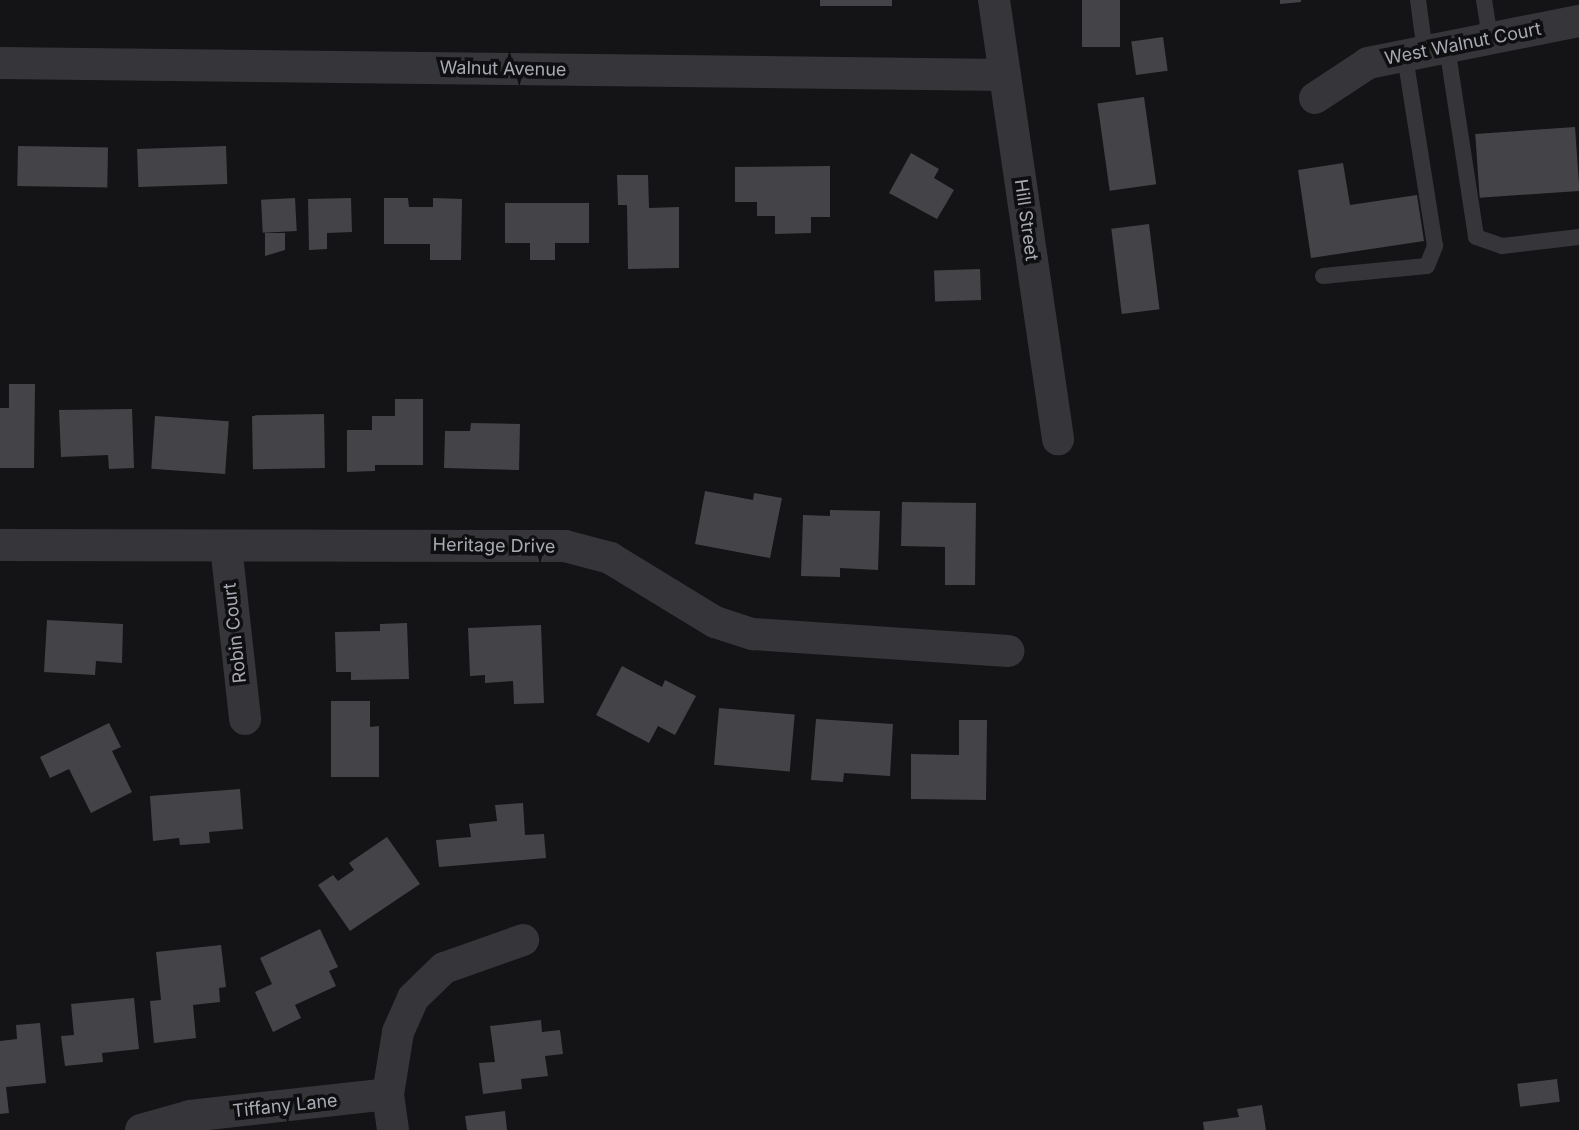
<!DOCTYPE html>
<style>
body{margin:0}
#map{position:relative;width:1579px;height:1130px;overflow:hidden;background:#141416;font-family:Inter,sans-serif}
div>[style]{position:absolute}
.building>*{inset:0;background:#444448;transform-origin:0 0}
.lane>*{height:16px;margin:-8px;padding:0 8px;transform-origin:8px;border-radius:8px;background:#36363a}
.street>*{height:32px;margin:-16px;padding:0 16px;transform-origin:16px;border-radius:16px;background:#36363a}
span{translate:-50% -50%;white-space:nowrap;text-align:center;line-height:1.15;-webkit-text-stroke:7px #0f0f11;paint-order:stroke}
.street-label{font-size:18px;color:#a8abb4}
</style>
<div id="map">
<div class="building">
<div style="left:820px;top:0;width:72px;height:6px"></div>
<div style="left:1082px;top:0;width:38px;height:47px"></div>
<div style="clip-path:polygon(1280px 0,1301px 0,1301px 2px,1280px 4px)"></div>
<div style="left:1163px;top:37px;width:34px;height:32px;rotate:82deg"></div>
<div style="left:1144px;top:97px;width:88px;height:47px;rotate:82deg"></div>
<div style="left:1575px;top:127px;width:64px;height:100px;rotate:86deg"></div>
<div style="left:18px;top:146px;width:90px;height:40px;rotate:1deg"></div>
<div style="left:226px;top:146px;width:38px;height:89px;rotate:88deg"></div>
<div style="clip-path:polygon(911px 153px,939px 169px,934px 178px,954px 190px,937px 219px,889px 193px)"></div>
<div style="clip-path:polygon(1343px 163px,1350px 205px,1417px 195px,1424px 241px,1311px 258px,1298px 170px)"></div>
<div style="clip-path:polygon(830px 166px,830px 217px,811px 217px,811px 233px,775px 234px,775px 216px,757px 216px,757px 202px,735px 202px,735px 167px)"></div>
<div style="clip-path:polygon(617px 175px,648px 175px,649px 208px,679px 207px,679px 268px,628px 269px,627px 205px,618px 205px)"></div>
<div style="left:295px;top:198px;width:33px;height:34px;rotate:87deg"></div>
<div style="clip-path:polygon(351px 198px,352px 232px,327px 233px,327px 249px,309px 250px,308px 199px)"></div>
<div style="clip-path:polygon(384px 198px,408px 198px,409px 207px,433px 207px,433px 198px,462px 199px,461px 260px,430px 260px,430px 244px,384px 244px)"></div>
<div style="clip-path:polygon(505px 203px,589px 203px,589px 243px,555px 243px,555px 260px,530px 260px,530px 243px,505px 243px)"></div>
<div style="left:1149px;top:224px;width:86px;height:38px;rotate:83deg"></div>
<div style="clip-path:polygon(265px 233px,285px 233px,285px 250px,265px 256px)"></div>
<div style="left:980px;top:269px;width:31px;height:46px;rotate:88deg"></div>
<div style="clip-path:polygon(9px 384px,35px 384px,34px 468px,0 468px,0 408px,9px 408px)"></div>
<div style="clip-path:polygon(395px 399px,423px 399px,423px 465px,375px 465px,375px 471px,347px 472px,347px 430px,372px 430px,372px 416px,395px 416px)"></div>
<div style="clip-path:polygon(132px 409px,134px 468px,109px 469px,108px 455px,61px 457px,59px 410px)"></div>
<div style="left:324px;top:414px;width:54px;height:72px;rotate:89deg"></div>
<div style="left:155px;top:416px;width:74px;height:53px;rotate:4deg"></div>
<div style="clip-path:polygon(471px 423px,520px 424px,519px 470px,444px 468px,445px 431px,470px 431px)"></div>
<div style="clip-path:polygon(705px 491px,753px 500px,754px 493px,782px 498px,770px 558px,695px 544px)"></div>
<div style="clip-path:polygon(902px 502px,976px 503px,975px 585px,945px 585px,945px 547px,901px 546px)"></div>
<div style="clip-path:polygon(830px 510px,880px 511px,878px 570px,840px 568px,840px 577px,801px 576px,803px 515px,830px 516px)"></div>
<div style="clip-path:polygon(47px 620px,123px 624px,122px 663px,96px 661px,95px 675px,44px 672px)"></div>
<div style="clip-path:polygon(407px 623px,409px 679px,351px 680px,351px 672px,336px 672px,335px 632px,380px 631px,380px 624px)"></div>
<div style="clip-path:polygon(541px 625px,544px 703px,514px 704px,513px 681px,485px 683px,485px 675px,470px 676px,468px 628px)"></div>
<div style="clip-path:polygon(622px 666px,662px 687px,665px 680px,696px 696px,675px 735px,658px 726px,649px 743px,596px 715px)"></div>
<div style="clip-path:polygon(331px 701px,370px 701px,370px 727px,379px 726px,379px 777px,331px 777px)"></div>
<div style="left:719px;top:708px;width:76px;height:57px;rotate:5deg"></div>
<div style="clip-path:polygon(816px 719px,893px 724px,890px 776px,844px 773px,843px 782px,811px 780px)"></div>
<div style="clip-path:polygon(959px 720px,987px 720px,986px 800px,911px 799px,911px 754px,959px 755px)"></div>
<div style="clip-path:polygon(109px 723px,121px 747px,112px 751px,132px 792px,91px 813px,69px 769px,50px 778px,40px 757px)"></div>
<div style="clip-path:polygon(240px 789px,243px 829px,209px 832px,210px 843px,180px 845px,179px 838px,153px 841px,150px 796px)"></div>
<div style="clip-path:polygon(523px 803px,525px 835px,544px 834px,546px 858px,439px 867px,436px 840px,471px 837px,469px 824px,497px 821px,495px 805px)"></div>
<div style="clip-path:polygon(387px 837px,420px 884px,350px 931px,318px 885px,333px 875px,338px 881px,354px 870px,349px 863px)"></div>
<div style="clip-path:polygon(320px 929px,338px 967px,329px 971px,336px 986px,295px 1005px,301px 1018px,273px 1032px,255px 992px,272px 984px,260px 958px)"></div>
<div style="clip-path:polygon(221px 945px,226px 987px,219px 988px,220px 1002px,193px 1005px,196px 1038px,154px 1043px,150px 1001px,161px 1000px,156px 952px)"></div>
<div style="clip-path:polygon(134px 998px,139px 1049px,102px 1053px,103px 1062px,65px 1066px,61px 1036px,74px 1035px,71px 1004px)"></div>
<div style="clip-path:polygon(541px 1020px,542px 1032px,560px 1030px,563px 1054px,545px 1056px,548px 1076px,521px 1079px,522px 1089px,483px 1094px,479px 1063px,495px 1062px,490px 1026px)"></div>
<div style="clip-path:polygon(40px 1023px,46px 1083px,6px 1087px,9px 1113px,0 1114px,0 1041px,17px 1039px,16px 1025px)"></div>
<div style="left:1557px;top:1079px;width:23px;height:40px;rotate:83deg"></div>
<div style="clip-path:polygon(1262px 1105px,1266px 1130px,1204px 1130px,1203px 1122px,1239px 1117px,1237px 1109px)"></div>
<div style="clip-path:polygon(505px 1111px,507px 1130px,467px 1130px,465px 1116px)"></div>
</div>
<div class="lane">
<div style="left:1418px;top:0;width:52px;rotate:82.3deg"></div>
<div style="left:1484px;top:0;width:39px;rotate:81deg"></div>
<div style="left:1447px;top:47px;width:192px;rotate:81.3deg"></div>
<div style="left:1476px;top:237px;width:28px;rotate:19deg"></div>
<div style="left:1502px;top:246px;width:78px;rotate:-6.7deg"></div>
<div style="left:1323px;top:276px;width:104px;rotate:-5.5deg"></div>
<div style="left:1427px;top:266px;width:22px;rotate:-68deg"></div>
<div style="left:1435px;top:246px;width:192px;rotate:-99deg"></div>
</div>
<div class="street">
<div style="left:994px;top:0;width:444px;rotate:81.7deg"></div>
<div style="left:0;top:63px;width:1005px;rotate:0.68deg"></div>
<div style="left:1315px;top:98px;width:64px;rotate:-33.4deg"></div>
<div style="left:1368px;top:63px;width:215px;rotate:-11.3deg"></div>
<div style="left:0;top:545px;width:565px;rotate:0.1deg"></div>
<div style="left:565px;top:546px;width:47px;rotate:14.9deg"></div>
<div style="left:610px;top:558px;width:123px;rotate:31.4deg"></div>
<div style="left:715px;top:622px;width:40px;rotate:18deg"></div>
<div style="left:753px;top:634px;width:256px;rotate:3.8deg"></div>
<div style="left:226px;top:546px;width:174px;rotate:83.7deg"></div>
<div style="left:141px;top:1130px;width:51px;rotate:-15.9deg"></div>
<div style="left:190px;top:1116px;width:199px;rotate:-6.3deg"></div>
<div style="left:393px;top:1130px;width:36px;rotate:-98deg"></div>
<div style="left:388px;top:1094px;width:63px;rotate:-80.8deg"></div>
<div style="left:398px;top:1032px;width:37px;rotate:-66deg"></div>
<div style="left:413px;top:998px;width:43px;rotate:-44.1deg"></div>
<div style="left:444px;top:968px;width:84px;rotate:-19.5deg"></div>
</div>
<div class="street-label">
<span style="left:1463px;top:44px;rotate:-11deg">West Walnut Court</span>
<span style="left:503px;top:69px;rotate:1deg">Walnut Avenue</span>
<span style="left:1026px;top:220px;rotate:82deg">Hill Street</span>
<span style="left:494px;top:546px;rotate:1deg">Heritage Drive</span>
<span style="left:235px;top:633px;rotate:-96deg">Robin Court</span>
<span style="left:285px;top:1106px;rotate:-6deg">Tiffany Lane</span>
</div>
</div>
